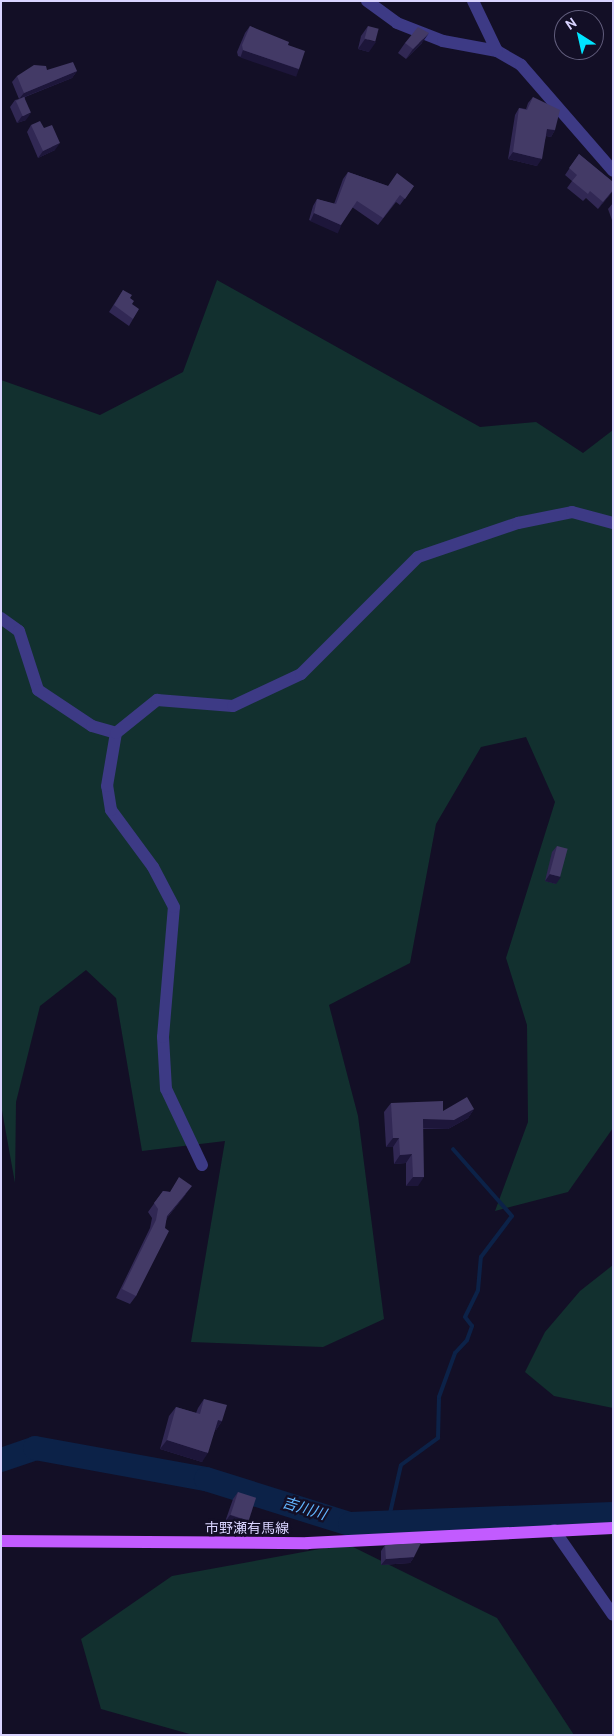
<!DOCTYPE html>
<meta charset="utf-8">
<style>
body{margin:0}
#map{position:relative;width:614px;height:1736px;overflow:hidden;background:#130f26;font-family:Cabin,"Noto Sans JP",sans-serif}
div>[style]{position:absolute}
.green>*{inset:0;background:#12302f}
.stream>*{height:4px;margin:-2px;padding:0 2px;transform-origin:2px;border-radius:2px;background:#0c2248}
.river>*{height:24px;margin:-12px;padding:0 12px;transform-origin:12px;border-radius:12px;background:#0c2248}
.minor>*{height:12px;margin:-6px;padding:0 6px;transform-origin:6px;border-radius:6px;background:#3d3a85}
.major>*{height:12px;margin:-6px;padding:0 6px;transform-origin:6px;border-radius:6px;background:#c25bff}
.wall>*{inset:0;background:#312854}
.shaded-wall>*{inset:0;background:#1d163a;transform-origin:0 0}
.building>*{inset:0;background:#433a66;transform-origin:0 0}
span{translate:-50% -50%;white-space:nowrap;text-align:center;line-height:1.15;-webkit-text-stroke:4.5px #130f26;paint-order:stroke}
.street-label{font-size:14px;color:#d9d4ff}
.water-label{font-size:15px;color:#62b6ff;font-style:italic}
.frame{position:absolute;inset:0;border:2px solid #d9d4ff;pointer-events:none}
.north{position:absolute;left:554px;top:10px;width:50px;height:50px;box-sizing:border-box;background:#130f26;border:1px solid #625e7d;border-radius:50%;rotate:325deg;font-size:14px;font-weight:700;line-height:20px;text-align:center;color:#d9d4ff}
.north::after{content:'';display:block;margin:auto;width:18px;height:22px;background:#00e5ff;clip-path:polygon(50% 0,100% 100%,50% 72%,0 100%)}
</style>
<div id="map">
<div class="green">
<div style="clip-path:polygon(217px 280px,480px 427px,536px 422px,583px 453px,613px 430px,613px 1128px,568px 1192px,495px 1211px,528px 1122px,527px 1025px,506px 958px,555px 802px,526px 737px,481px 747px,436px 824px,410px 963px,329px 1005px,358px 1116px,384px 1319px,323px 1347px,191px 1342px,225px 1141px,142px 1151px,116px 998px,86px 970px,40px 1006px,16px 1102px,15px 1183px,1px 1105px,1px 380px,100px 415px,183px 372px)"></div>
<div style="clip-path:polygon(613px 1265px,613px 1408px,554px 1396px,525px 1372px,545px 1332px,580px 1291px)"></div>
<div style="clip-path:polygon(347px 1544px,497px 1618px,574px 1735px,193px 1735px,101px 1709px,81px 1639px,172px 1576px)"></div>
</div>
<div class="stream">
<div style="left:388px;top:1522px;width:58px;rotate:-77.2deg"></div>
<div style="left:401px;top:1465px;width:46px;rotate:-36.1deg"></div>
<div style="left:438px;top:1438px;width:41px;rotate:-88.6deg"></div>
<div style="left:439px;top:1397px;width:47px;rotate:-70deg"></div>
<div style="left:455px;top:1353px;width:18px;rotate:-47deg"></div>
<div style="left:467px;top:1340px;width:15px;rotate:-70deg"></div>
<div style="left:472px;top:1326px;width:11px;rotate:-128deg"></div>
<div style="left:465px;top:1317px;width:30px;rotate:-64deg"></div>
<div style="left:478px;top:1290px;width:33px;rotate:-85deg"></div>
<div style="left:481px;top:1257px;width:51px;rotate:-52.9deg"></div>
<div style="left:512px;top:1216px;width:89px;rotate:-131.4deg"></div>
</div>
<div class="river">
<div style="left:1px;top:1460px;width:36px;rotate:-19deg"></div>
<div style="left:35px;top:1448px;width:174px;rotate:10.3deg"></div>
<div style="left:206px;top:1479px;width:151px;rotate:17.4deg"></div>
<div style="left:350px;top:1524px;width:263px;rotate:-2.2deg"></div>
</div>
<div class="minor">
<div style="left:367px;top:1px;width:37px;rotate:36deg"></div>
<div style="left:397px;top:23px;width:49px;rotate:21.4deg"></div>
<div style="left:443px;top:41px;width:55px;rotate:10.5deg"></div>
<div style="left:497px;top:51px;width:28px;rotate:30deg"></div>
<div style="left:521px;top:65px;width:140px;rotate:49deg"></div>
<div style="left:473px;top:1px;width:55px;rotate:64.4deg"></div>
<div style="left:1px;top:618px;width:22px;rotate:36deg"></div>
<div style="left:19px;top:631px;width:62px;rotate:72.1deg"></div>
<div style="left:38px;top:690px;width:65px;rotate:33.7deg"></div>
<div style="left:92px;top:726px;width:25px;rotate:16deg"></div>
<div style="left:202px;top:1165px;width:84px;rotate:-115.3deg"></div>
<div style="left:166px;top:1089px;width:52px;rotate:-93.3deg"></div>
<div style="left:163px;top:1037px;width:130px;rotate:-85.2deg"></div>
<div style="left:174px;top:907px;width:45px;rotate:-117.7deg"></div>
<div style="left:153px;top:867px;width:71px;rotate:-126.4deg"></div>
<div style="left:111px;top:810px;width:24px;rotate:-99deg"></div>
<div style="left:107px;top:786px;width:54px;rotate:-80.4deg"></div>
<div style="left:116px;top:733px;width:53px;rotate:-38.8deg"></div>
<div style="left:157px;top:700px;width:76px;rotate:4.5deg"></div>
<div style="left:233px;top:706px;width:75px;rotate:-25.2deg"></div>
<div style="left:301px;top:674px;width:165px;rotate:-45deg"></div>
<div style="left:418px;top:557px;width:106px;rotate:-18.8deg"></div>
<div style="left:518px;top:523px;width:55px;rotate:-11.5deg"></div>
<div style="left:572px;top:512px;width:42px;rotate:15deg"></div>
<div style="left:554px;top:1530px;width:103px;rotate:55.2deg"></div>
</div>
<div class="major">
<div style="left:1px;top:1541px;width:307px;rotate:0.4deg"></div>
<div style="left:308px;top:1543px;width:305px;rotate:-2.8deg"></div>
</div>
<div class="wall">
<div style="clip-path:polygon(250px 26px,288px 45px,299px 69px,295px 75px,238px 56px,237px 52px,245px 33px)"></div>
<div style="clip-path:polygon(368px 26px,369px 52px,358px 49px,361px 36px)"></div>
<div style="clip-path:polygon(405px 43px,422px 43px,406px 59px,398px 53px)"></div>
<div style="clip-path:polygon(47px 70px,77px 71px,72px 78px,25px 97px,26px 120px,17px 123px,10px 107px,15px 100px,19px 99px,12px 82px,17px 76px)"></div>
<div style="clip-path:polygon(533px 97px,555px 130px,551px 137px,546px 136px,537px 166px,508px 159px,515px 115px,519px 108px,526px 109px,528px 103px)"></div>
<div style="clip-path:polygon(31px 125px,55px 150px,38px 158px,27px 132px)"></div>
<div style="clip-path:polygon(579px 154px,613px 182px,613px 191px,598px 209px,586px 198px,583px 201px,567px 188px,572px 181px,565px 175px)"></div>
<div style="clip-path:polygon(348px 172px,388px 186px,414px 186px,400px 205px,396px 202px,378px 225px,352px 207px,336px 232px,309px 220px,313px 206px,317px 199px,334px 204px,343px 179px)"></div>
<div style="clip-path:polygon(613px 203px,613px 223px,608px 209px)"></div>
<div style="clip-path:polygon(123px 290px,130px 298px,132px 304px,133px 319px,129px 326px,109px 312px)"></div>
<div style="clip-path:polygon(557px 846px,556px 884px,545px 881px,552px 852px)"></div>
<div style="clip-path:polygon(391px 1103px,443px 1111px,474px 1109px,468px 1118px,448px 1129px,423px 1129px,418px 1186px,406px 1186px,406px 1163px,394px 1164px,393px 1147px,386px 1147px,384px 1112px)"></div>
<div style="clip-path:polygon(163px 1191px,186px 1194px,167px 1218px,136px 1296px,130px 1304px,116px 1298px,150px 1228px,152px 1218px,148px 1212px)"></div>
<div style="clip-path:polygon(204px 1399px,222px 1421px,216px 1430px,215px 1430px,202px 1462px,160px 1449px,169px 1416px,176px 1407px,196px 1413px,198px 1408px)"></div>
<div style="clip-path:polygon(238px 1492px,243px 1528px,225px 1522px,233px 1499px)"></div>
<div style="clip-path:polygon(385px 1545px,414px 1557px,410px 1563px,381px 1565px,381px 1551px)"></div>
</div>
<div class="shaded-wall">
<div style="clip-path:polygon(429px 33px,422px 43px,406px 59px,413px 49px)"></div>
<div style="clip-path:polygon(365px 39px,376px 42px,369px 52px,358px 49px)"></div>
<div style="left:243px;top:50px;width:59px;height:8px;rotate:19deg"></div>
<div style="clip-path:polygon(77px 71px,72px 78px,19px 99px,24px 93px)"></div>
<div style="clip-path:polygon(31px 113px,26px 120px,17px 123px,22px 116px)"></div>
<div style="clip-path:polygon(547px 129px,555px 130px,551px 137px,543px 135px)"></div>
<div style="clip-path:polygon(60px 143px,55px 150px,38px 158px,43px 151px)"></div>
<div style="clip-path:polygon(513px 152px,542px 159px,537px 166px,508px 159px)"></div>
<div style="clip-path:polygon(613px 190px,612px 192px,598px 209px,603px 202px)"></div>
<div style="left:314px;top:213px;width:30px;height:9px;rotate:24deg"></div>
<div style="clip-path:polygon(550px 874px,561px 877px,556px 884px,545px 881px)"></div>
<div style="clip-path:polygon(474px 1109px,468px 1118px,448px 1129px,417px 1128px,423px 1119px)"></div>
<div style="clip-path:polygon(393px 1138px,399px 1138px,393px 1147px,386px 1147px)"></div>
<div style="clip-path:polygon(412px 1154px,406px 1163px,394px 1164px,400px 1155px)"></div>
<div style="clip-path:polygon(413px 1177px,424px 1177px,418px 1186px,406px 1186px)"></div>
<div style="clip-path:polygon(192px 1186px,186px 1194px,161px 1225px,167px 1216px)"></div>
<div style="clip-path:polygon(218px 1420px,222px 1421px,216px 1430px,211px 1429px)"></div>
<div style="clip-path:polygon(167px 1440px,208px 1453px,202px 1462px,160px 1449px)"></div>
<div style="clip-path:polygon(230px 1515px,248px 1521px,243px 1528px,225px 1522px)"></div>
<div style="clip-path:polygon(414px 1557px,410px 1563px,381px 1565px,386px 1559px)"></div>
</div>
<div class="building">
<div style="clip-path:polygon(250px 26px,289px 42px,288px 45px,305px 51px,299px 69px,243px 50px,242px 45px)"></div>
<div style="left:368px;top:26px;width:11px;height:13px;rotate:15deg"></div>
<div style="clip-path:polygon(418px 27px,429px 33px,413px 49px,405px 43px)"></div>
<div style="clip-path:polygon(73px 62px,77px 71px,24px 93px,17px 76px,34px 65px,46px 66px,47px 70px)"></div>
<div style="left:24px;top:97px;width:17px;height:9px;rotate:66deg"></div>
<div style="clip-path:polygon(533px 97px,560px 110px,555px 130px,547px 129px,542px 159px,513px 152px,519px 108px,527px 110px)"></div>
<div style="clip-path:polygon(40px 121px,44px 128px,52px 125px,60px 143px,43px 151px,31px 125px)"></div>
<div style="clip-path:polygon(579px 154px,613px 182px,613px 190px,603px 202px,590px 191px,588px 194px,572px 181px,577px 175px,569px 168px)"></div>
<div style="clip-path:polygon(348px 172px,388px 186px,397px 173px,414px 186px,405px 199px,400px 195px,383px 218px,357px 201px,341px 225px,314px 213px,317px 199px,336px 204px)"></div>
<div style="clip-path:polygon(123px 290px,132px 295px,130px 298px,134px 301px,132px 304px,139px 309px,133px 319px,114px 305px)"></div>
<div style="left:557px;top:846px;width:11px;height:29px;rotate:15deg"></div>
<div style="clip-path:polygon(467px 1097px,474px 1109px,454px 1120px,423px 1119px,424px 1177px,413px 1177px,412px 1154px,400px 1155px,399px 1138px,393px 1138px,391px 1103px,443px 1101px,443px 1111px)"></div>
<div style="clip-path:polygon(179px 1177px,192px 1186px,167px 1216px,165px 1228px,169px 1231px,136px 1296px,122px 1289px,156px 1220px,158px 1209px,154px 1203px,163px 1191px,170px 1192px)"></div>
<div style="clip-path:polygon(204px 1399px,227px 1405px,222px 1421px,218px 1420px,208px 1453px,167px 1440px,176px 1407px,200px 1414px)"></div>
<div style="left:238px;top:1492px;width:19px;height:24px;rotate:18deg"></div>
<div style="clip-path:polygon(421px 1543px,414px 1557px,386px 1559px,385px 1545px)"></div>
</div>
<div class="street-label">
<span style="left:247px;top:1528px">市野瀬有馬線</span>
</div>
<div class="water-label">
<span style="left:304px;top:1509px;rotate:17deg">吉川川</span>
</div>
<div class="frame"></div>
<div class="north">N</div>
</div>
